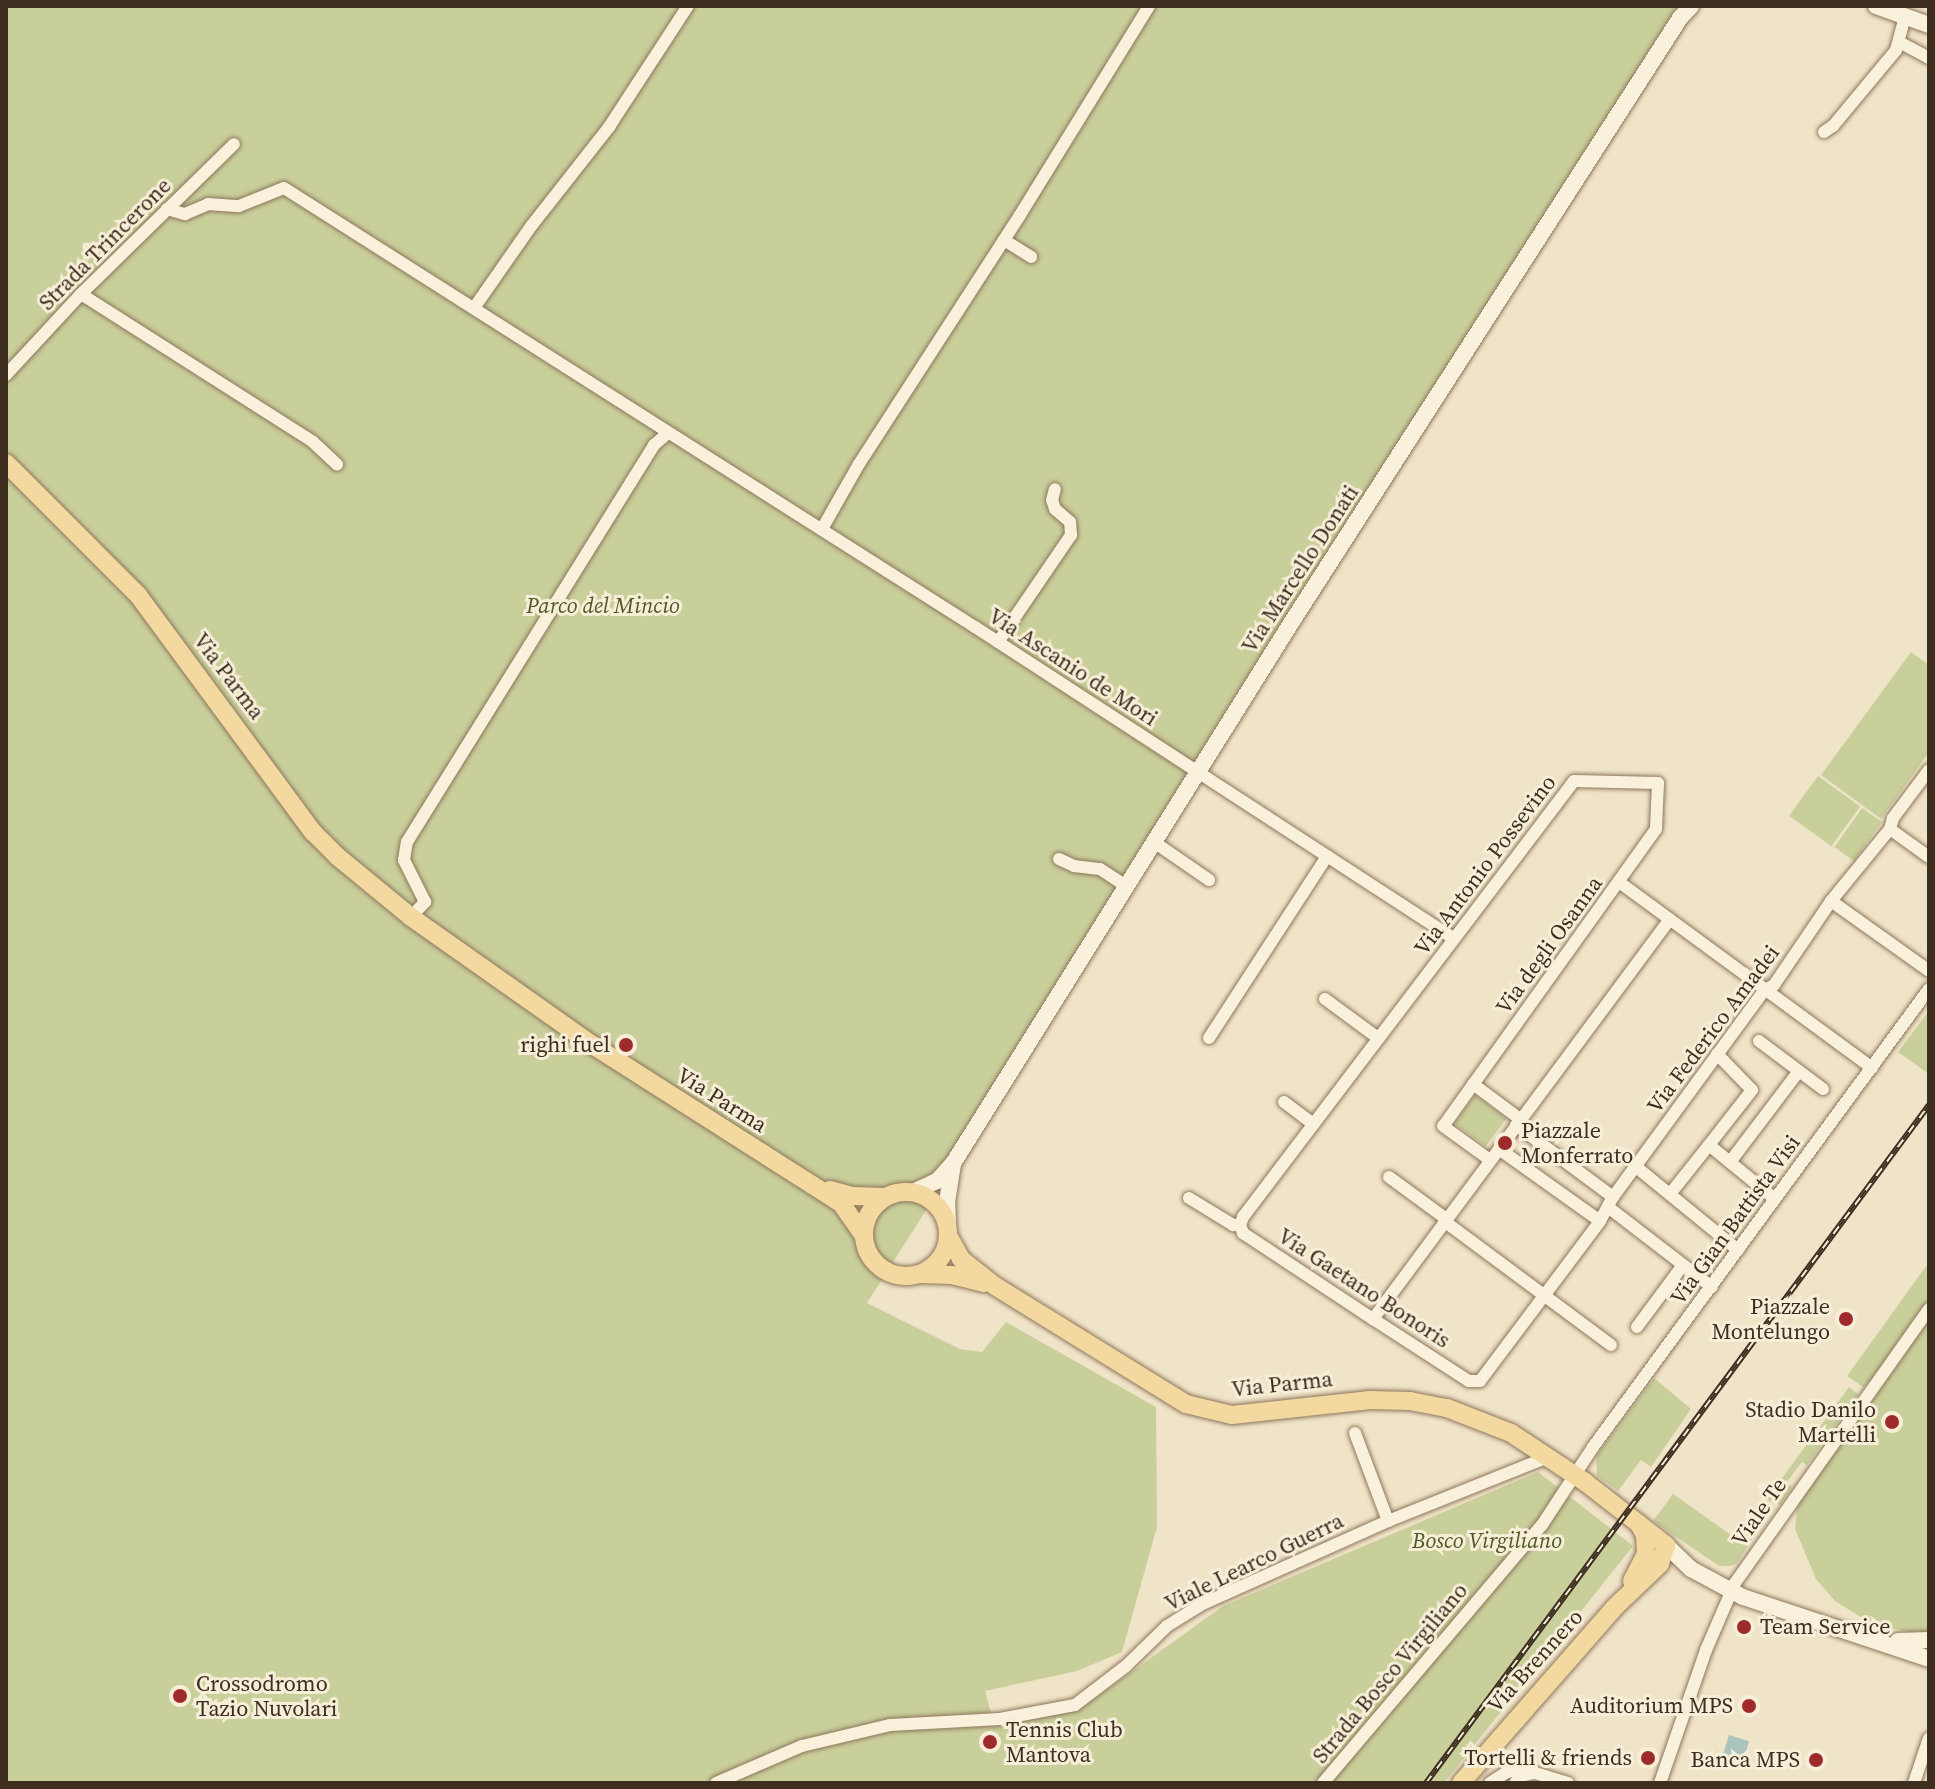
<!DOCTYPE html>
<style>
body{margin:0}
#map{position:relative;width:1935px;height:1789px;overflow:hidden;background:#f0e4c8;font-family:"Source Serif 4",serif}
div>[style]{position:absolute}
.green>*{inset:0;background:#c9cf9b;transform-origin:0 0}
.water>*{inset:0;background:#a9c4bc;transform-origin:0 0}
.roads{filter:drop-shadow(0 0 2px #8d765c) drop-shadow(0 0 2px #8d765c)}
.street>*{height:12px;margin:-6px;padding:0 6px;transform-origin:6px;border-radius:6px;background:#faf1dc}
.secondary>*{height:16px;margin:-8px;padding:0 8px;transform-origin:8px;border-radius:8px;background:#faf1dc}
.primary>*{height:18px;margin:-9px;padding:0 9px;transform-origin:9px;border-radius:9px;background:#f3d9a0}
.primary>.ring{margin:-9px;padding:0;box-sizing:content-box;background:none;border:18px solid #f3d9a0;border-radius:50%}
.rail>*{height:6px;margin-top:-3px;transform-origin:0;background:repeating-linear-gradient(90deg,#f7eed8 0 9px,#3d2e20 0 18px);box-sizing:border-box;border-block:2px solid #3d2e20}
.dots>*{width:22px;height:22px;translate:-50% -50%;box-sizing:border-box;border:4px solid #f7eed8;border-radius:50%}
span{translate:-50% -50%;white-space:nowrap;text-align:center;line-height:1.15;-webkit-text-stroke:6px #f7eed8;paint-order:stroke}
.street-label{font-size:22px;color:#3d2e20}
.park-label{font-size:22px;color:#4d5a26;font-style:italic}
.poi-label{font-size:22px;color:#3d2e20}
.right{translate:-100% -50%;text-align:right}
.left{translate:0 -50%;text-align:left}
.frame{position:absolute;inset:0;border:8px solid #3d2e20;pointer-events:none}
</style>
<div id="map">
<div class="green">
<div style="clip-path:polygon(6px 6px,1693px 6px,867px 1303px,960px 1349px,982px 1352px,1006px 1322px,1156px 1407px,1157px 1527px,1122px 1652px,1077px 1671px,985px 1691px,994px 1723px,1080px 1709px,1223px 1606px,1538px 1472px,1633px 1546px,1444px 1783px,6px 1783px)"></div>
<div style="clip-path:polygon(1911px 652px,1929px 665px,1929px 752px,1881px 819px,1821px 775px)"></div>
<div style="left:1818px;top:776px;width:52px;height:49px;rotate:36deg"></div>
<div style="left:1862px;top:808px;width:24px;height:48px;rotate:35deg"></div>
<div style="clip-path:polygon(1929px 1011px,1929px 1074px,1898px 1052px)"></div>
<div style="left:1475px;top:1095px;width:39px;height:35px;rotate:36deg"></div>
<div style="clip-path:polygon(1929px 1262px,1929px 1633px,1914px 1633px,1872px 1624px,1835px 1601px,1816px 1579px,1795px 1529px,1798px 1500px,1909px 1349px,1863px 1387px,1847px 1376px)"></div>
<div style="clip-path:polygon(1654px 1378px,1691px 1409px,1651px 1467px,1641px 1460px,1618px 1491px,1597px 1476px,1596px 1456px)"></div>
<div style="clip-path:polygon(1849px 1387px,1858px 1394px,1807px 1465px,1802px 1462px,1786px 1483px,1792px 1487px,1780px 1505px,1766px 1500px)"></div>
<div style="clip-path:polygon(1673px 1494px,1734px 1537px,1756px 1509px,1764px 1521px,1737px 1563px,1731px 1566px,1719px 1566px,1653px 1521px)"></div>
</div>
<div class="water">
<div style="left:1729px;top:1735px;width:21px;height:20px;rotate:17deg"></div>
</div>
<div class="roads">
<div class="street">
<div style="left:1901px;top:43px;width:32px;rotate:28deg"></div>
<div style="left:1824px;top:132px;width:11px;rotate:-34deg"></div>
<div style="left:1833px;top:126px;width:99px;rotate:-50.3deg"></div>
<div style="left:1896px;top:50px;width:34px;rotate:-75deg"></div>
<div style="left:167px;top:209px;width:19px;rotate:16deg"></div>
<div style="left:185px;top:214px;width:25px;rotate:-23deg"></div>
<div style="left:208px;top:204px;width:31px;rotate:4deg"></div>
<div style="left:239px;top:206px;width:48px;rotate:-21.8deg"></div>
<div style="left:284px;top:188px;width:819px;rotate:32.43deg"></div>
<div style="left:975px;top:627px;width:570px;rotate:33.05deg"></div>
<div style="left:1004px;top:240px;width:32px;rotate:32deg"></div>
<div style="left:81px;top:294px;width:275px;rotate:32.5deg"></div>
<div style="left:313px;top:442px;width:33px;rotate:43deg"></div>
<div style="left:474px;top:308px;width:101px;rotate:-55.1deg"></div>
<div style="left:532px;top:225px;width:125px;rotate:-51.8deg"></div>
<div style="left:609px;top:127px;width:145px;rotate:-56.9deg"></div>
<div style="left:6px;top:375px;width:110px;rotate:-47.2deg"></div>
<div style="left:81px;top:294px;width:214px;rotate:-44.4deg"></div>
<div style="left:822px;top:529px;width:75px;rotate:-60.4deg"></div>
<div style="left:859px;top:464px;width:297px;rotate:-57.1deg"></div>
<div style="left:1020px;top:215px;width:246px;rotate:-58.3deg"></div>
<div style="left:998px;top:642px;width:130px;rotate:-55.7deg"></div>
<div style="left:1071px;top:535px;width:13px;rotate:-94deg"></div>
<div style="left:1070px;top:522px;width:20px;rotate:-139deg"></div>
<div style="left:1055px;top:509px;width:9px;rotate:-108deg"></div>
<div style="left:1052px;top:500px;width:11px;rotate:-75deg"></div>
<div style="left:1890px;top:829px;width:48px;rotate:35.7deg"></div>
<div style="left:1154px;top:842px;width:67px;rotate:34.6deg"></div>
<div style="left:1059px;top:859px;width:17px;rotate:25deg"></div>
<div style="left:1074px;top:866px;width:26px;rotate:7deg"></div>
<div style="left:1100px;top:869px;width:31px;rotate:33deg"></div>
<div style="left:1619px;top:882px;width:314px;rotate:36.3deg"></div>
<div style="left:1831px;top:901px;width:120px;rotate:35.5deg"></div>
<div style="left:411px;top:917px;width:21px;rotate:-47deg"></div>
<div style="left:425px;top:902px;width:47px;rotate:-116.6deg"></div>
<div style="left:404px;top:860px;width:18px;rotate:-81deg"></div>
<div style="left:407px;top:842px;width:468px;rotate:-58.1deg"></div>
<div style="left:654px;top:445px;width:18px;rotate:-41deg"></div>
<div style="left:1325px;top:999px;width:66px;rotate:36.3deg"></div>
<div style="left:1209px;top:1038px;width:217px;rotate:-57deg"></div>
<div style="left:1759px;top:1041px;width:80px;rotate:36.9deg"></div>
<div style="left:1717px;top:1054px;width:50px;rotate:45.8deg"></div>
<div style="left:1752px;top:1090px;width:70px;rotate:128deg"></div>
<div style="left:1709px;top:1145px;width:85px;rotate:39.3deg"></div>
<div style="left:1473px;top:1084px;width:59px;rotate:36.7deg"></div>
<div style="left:1284px;top:1102px;width:36px;rotate:37deg"></div>
<div style="left:1516px;top:1125px;width:121px;rotate:36.6deg"></div>
<div style="left:1499px;top:1149px;width:124px;rotate:35.5deg"></div>
<div style="left:1730px;top:1162px;width:114px;rotate:-52.8deg"></div>
<div style="left:1635px;top:1166px;width:133px;rotate:39.2deg"></div>
<div style="left:1389px;top:1177px;width:69px;rotate:36.2deg"></div>
<div style="left:1670px;top:1194px;width:63px;rotate:-51.5deg"></div>
<div style="left:1189px;top:1198px;width:52px;rotate:31.5deg"></div>
<div style="left:1233px;top:1225px;width:7px"></div>
<div style="left:1608px;top:1207px;width:131px;rotate:37.6deg"></div>
<div style="left:1444px;top:1221px;width:208px;rotate:36.6deg"></div>
<div style="left:1240px;top:1225px;width:9px;rotate:-69deg"></div>
<div style="left:1243px;top:1217px;width:547px;rotate:-52.8deg"></div>
<div style="left:1574px;top:781px;width:84px;rotate:1.4deg"></div>
<div style="left:1658px;top:783px;width:46px;rotate:92.5deg"></div>
<div style="left:1656px;top:829px;width:365px;rotate:125.6deg"></div>
<div style="left:1443px;top:1126px;width:58px;rotate:35.9deg"></div>
<div style="left:1240px;top:1225px;width:9px;rotate:69deg"></div>
<div style="left:1243px;top:1233px;width:156px;rotate:33.5deg"></div>
<div style="left:1373px;top:1319px;width:114px;rotate:32.9deg"></div>
<div style="left:1469px;top:1381px;width:11px"></div>
<div style="left:1480px;top:1381px;width:200px;rotate:-53.1deg"></div>
<div style="left:1600px;top:1221px;width:27px;rotate:-62deg"></div>
<div style="left:1613px;top:1197px;width:255px;rotate:-53.8deg"></div>
<div style="left:1764px;top:991px;width:12px;rotate:-31deg"></div>
<div style="left:1774px;top:985px;width:102px;rotate:-55.8deg"></div>
<div style="left:1831px;top:901px;width:93px;rotate:-50.7deg"></div>
<div style="left:1890px;top:829px;width:11px;rotate:-75deg"></div>
<div style="left:1893px;top:818px;width:60px;rotate:-53.1deg"></div>
<div style="left:1373px;top:1319px;width:498px;rotate:-53.4deg"></div>
<div style="left:1637px;top:1327px;width:77px;rotate:-53.4deg"></div>
<div style="left:1355px;top:1433px;width:94px;rotate:69.4deg"></div>
<div style="left:716px;top:1783px;width:94px;rotate:-23.3deg"></div>
<div style="left:802px;top:1746px;width:90px;rotate:-13.4deg"></div>
<div style="left:890px;top:1725px;width:110px;rotate:-3.1deg"></div>
<div style="left:1000px;top:1719px;width:76px;rotate:-10.6deg"></div>
<div style="left:1075px;top:1705px;width:64px;rotate:-37.4deg"></div>
<div style="left:1126px;top:1666px;width:57px;rotate:-44.3deg"></div>
<div style="left:1167px;top:1626px;width:39px;rotate:-32deg"></div>
<div style="left:1200px;top:1605px;width:206px;rotate:-24.1deg"></div>
<div style="left:1388px;top:1521px;width:172px;rotate:-21.8deg"></div>
<div style="left:1323px;top:1783px;width:338px;rotate:-49.7deg"></div>
<div style="left:1542px;top:1525px;width:93px;rotate:-56.8deg"></div>
<div style="left:1593px;top:1447px;width:568px;rotate:-53.74deg"></div>
<div style="left:1490px;top:1783px;width:20px;rotate:-33deg"></div>
<div style="left:1507px;top:1772px;width:15px;rotate:-11deg"></div>
<div style="left:1522px;top:1769px;width:48px;rotate:16.9deg"></div>
<div style="left:1515px;top:1783px;width:9px;rotate:-49deg"></div>
<div style="left:1521px;top:1776px;width:12px;rotate:-14deg"></div>
<div style="left:1660px;top:1783px;width:141px;rotate:-70.9deg"></div>
<div style="left:1706px;top:1650px;width:73px;rotate:-66.6deg"></div>
<div style="left:1735px;top:1583px;width:336px;rotate:-54.7deg"></div>
<div style="left:1914px;top:1783px;width:47px;rotate:-71.6deg"></div>
</div>
<div class="secondary">
<div style="left:1876px;top:6px;width:56px;rotate:19.7deg"></div>
<div style="left:913px;top:1192px;width:26px;rotate:-25deg"></div>
<div style="left:937px;top:1181px;width:25px;rotate:-48deg"></div>
<div style="left:954px;top:1162px;width:639px;rotate:-57.98deg"></div>
<div style="left:1293px;top:620px;width:716px;rotate:-57.26deg"></div>
<div style="left:1680px;top:18px;width:16px;rotate:-47deg"></div>
<div style="left:948px;top:1225px;width:23px;rotate:-92deg"></div>
<div style="left:947px;top:1202px;width:38px;rotate:-81deg"></div>
<div style="left:1666px;top:1545px;width:35px;rotate:44deg"></div>
<div style="left:1691px;top:1569px;width:59px;rotate:28.3deg"></div>
<div style="left:1743px;top:1597px;width:196px;rotate:18.4deg"></div>
<div style="left:1898px;top:1641px;width:31px;rotate:-2deg"></div>
</div>
<div class="primary">
<div style="left:6px;top:463px;width:187px;rotate:45deg"></div>
<div style="left:138px;top:595px;width:295px;rotate:53.6deg"></div>
<div style="left:313px;top:832px;width:35px;rotate:45deg"></div>
<div style="left:338px;top:857px;width:94px;rotate:39.4deg"></div>
<div style="left:411px;top:917px;width:220px;rotate:35.2deg"></div>
<div style="left:591px;top:1044px;width:296px;rotate:32.5deg"></div>
<div style="left:841px;top:1203px;width:40px;rotate:55.1deg"></div>
<div style="left:830px;top:1190px;width:24px;rotate:15deg"></div>
<div style="left:853px;top:1196px;width:32px;rotate:2deg"></div>
<div class="ring" style="left:864px;top:1192px;width:66px;height:66px"></div>
<div style="left:949px;top:1237px;width:25px;rotate:61deg"></div>
<div style="left:961px;top:1259px;width:43px;rotate:38.5deg"></div>
<div style="left:995px;top:1286px;width:225px;rotate:31.7deg"></div>
<div style="left:1186px;top:1404px;width:47px;rotate:13.4deg"></div>
<div style="left:1232px;top:1415px;width:139px;rotate:-6.2deg"></div>
<div style="left:1370px;top:1400px;width:40px;rotate:1.4deg"></div>
<div style="left:1410px;top:1401px;width:38px;rotate:11deg"></div>
<div style="left:1447px;top:1408px;width:69px;rotate:21.3deg"></div>
<div style="left:1511px;top:1433px;width:89px;rotate:33.5deg"></div>
<div style="left:1585px;top:1482px;width:103px;rotate:37.9deg"></div>
<div style="left:1666px;top:1545px;width:20px;rotate:108deg"></div>
<div style="left:1660px;top:1564px;width:62px;rotate:136.3deg"></div>
<div style="left:1615px;top:1607px;width:234px;rotate:131.2deg"></div>
<div style="left:920px;top:1274px;width:32px;rotate:2deg"></div>
<div style="left:952px;top:1275px;width:33px;rotate:14deg"></div>
<div style="left:1632px;top:1581px;width:30px;rotate:-63deg"></div>
<div style="left:1646px;top:1554px;width:19px;rotate:-93deg"></div>
<div style="left:1645px;top:1535px;width:13px;rotate:-119deg"></div>
</div>
</div>
<div class="rail">
<div style="left:1426px;top:1783px;width:844px;rotate:-53.43deg"></div>
</div>
<div class="dots">
<div style="left:626px;top:1045px;background:#9e2a2b"></div>
<div style="left:1505px;top:1143px;background:#9e2a2b"></div>
<div style="left:1846px;top:1319px;background:#9e2a2b"></div>
<div style="left:1892px;top:1422px;background:#9e2a2b"></div>
<div style="left:1744px;top:1627px;background:#9e2a2b"></div>
<div style="left:180px;top:1696px;background:#9e2a2b"></div>
<div style="left:1749px;top:1706px;background:#9e2a2b"></div>
<div style="left:990px;top:1742px;background:#9e2a2b"></div>
<div style="left:1648px;top:1758px;background:#9e2a2b"></div>
<div style="left:1816px;top:1760px;background:#9e2a2b"></div>
</div>
<div class="street-label">
<span style="left:105px;top:244px;rotate:-45deg">Strada Trincerone</span>
<span style="left:1300px;top:569px;rotate:-57deg">Via Marcello Donati</span>
<span style="left:1073px;top:667px;rotate:33deg">Via Ascanio de Mori</span>
<span style="left:229px;top:676px;rotate:53deg">Via Parma</span>
<span style="left:1485px;top:865px;rotate:-53deg">Via Antonio Possevino</span>
<span style="left:1549px;top:945px;rotate:-54deg">Via degli Osanna</span>
<span style="left:1713px;top:1029px;rotate:-53deg">Via Federico Amadei</span>
<span style="left:722px;top:1100px;rotate:32deg">Via Parma</span>
<span style="left:1735px;top:1220px;rotate:-54deg">Via Gian Battista Visi</span>
<span style="left:1364px;top:1288px;rotate:33deg">Via Gaetano Bonoris</span>
<span style="left:1282px;top:1384px;rotate:-6deg">Via Parma</span>
<span style="left:1759px;top:1512px;rotate:-55deg">Viale Te</span>
<span style="left:1254px;top:1562px;rotate:-26deg">Viale Learco Guerra</span>
<span style="left:1535px;top:1661px;rotate:-48deg">Via Brennero</span>
<span style="left:1390px;top:1673px;rotate:-50deg">Strada Bosco Virgiliano</span>
</div>
<div class="park-label">
<span style="left:603px;top:606px">Parco del Mincio</span>
<span style="left:1487px;top:1541px">Bosco Virgiliano</span>
</div>
<div class="poi-label">
<span class="right" style="left:610px;top:1045px">righi fuel</span>
<span class="left" style="left:1521px;top:1143px">Piazzale<br>Monferrato</span>
<span class="right" style="left:1830px;top:1319px">Piazzale<br>Montelungo</span>
<span class="right" style="left:1876px;top:1422px">Stadio Danilo<br>Martelli</span>
<span class="left" style="left:1760px;top:1627px">Team Service</span>
<span class="left" style="left:196px;top:1696px">Crossodromo<br>Tazio Nuvolari</span>
<span class="right" style="left:1733px;top:1706px">Auditorium MPS</span>
<span class="left" style="left:1006px;top:1742px">Tennis Club<br>Mantova</span>
<span class="right" style="left:1632px;top:1758px">Tortelli &amp; friends</span>
<span class="right" style="left:1800px;top:1760px">Banca MPS</span>
</div>
<div class="frame"></div>
</div>
